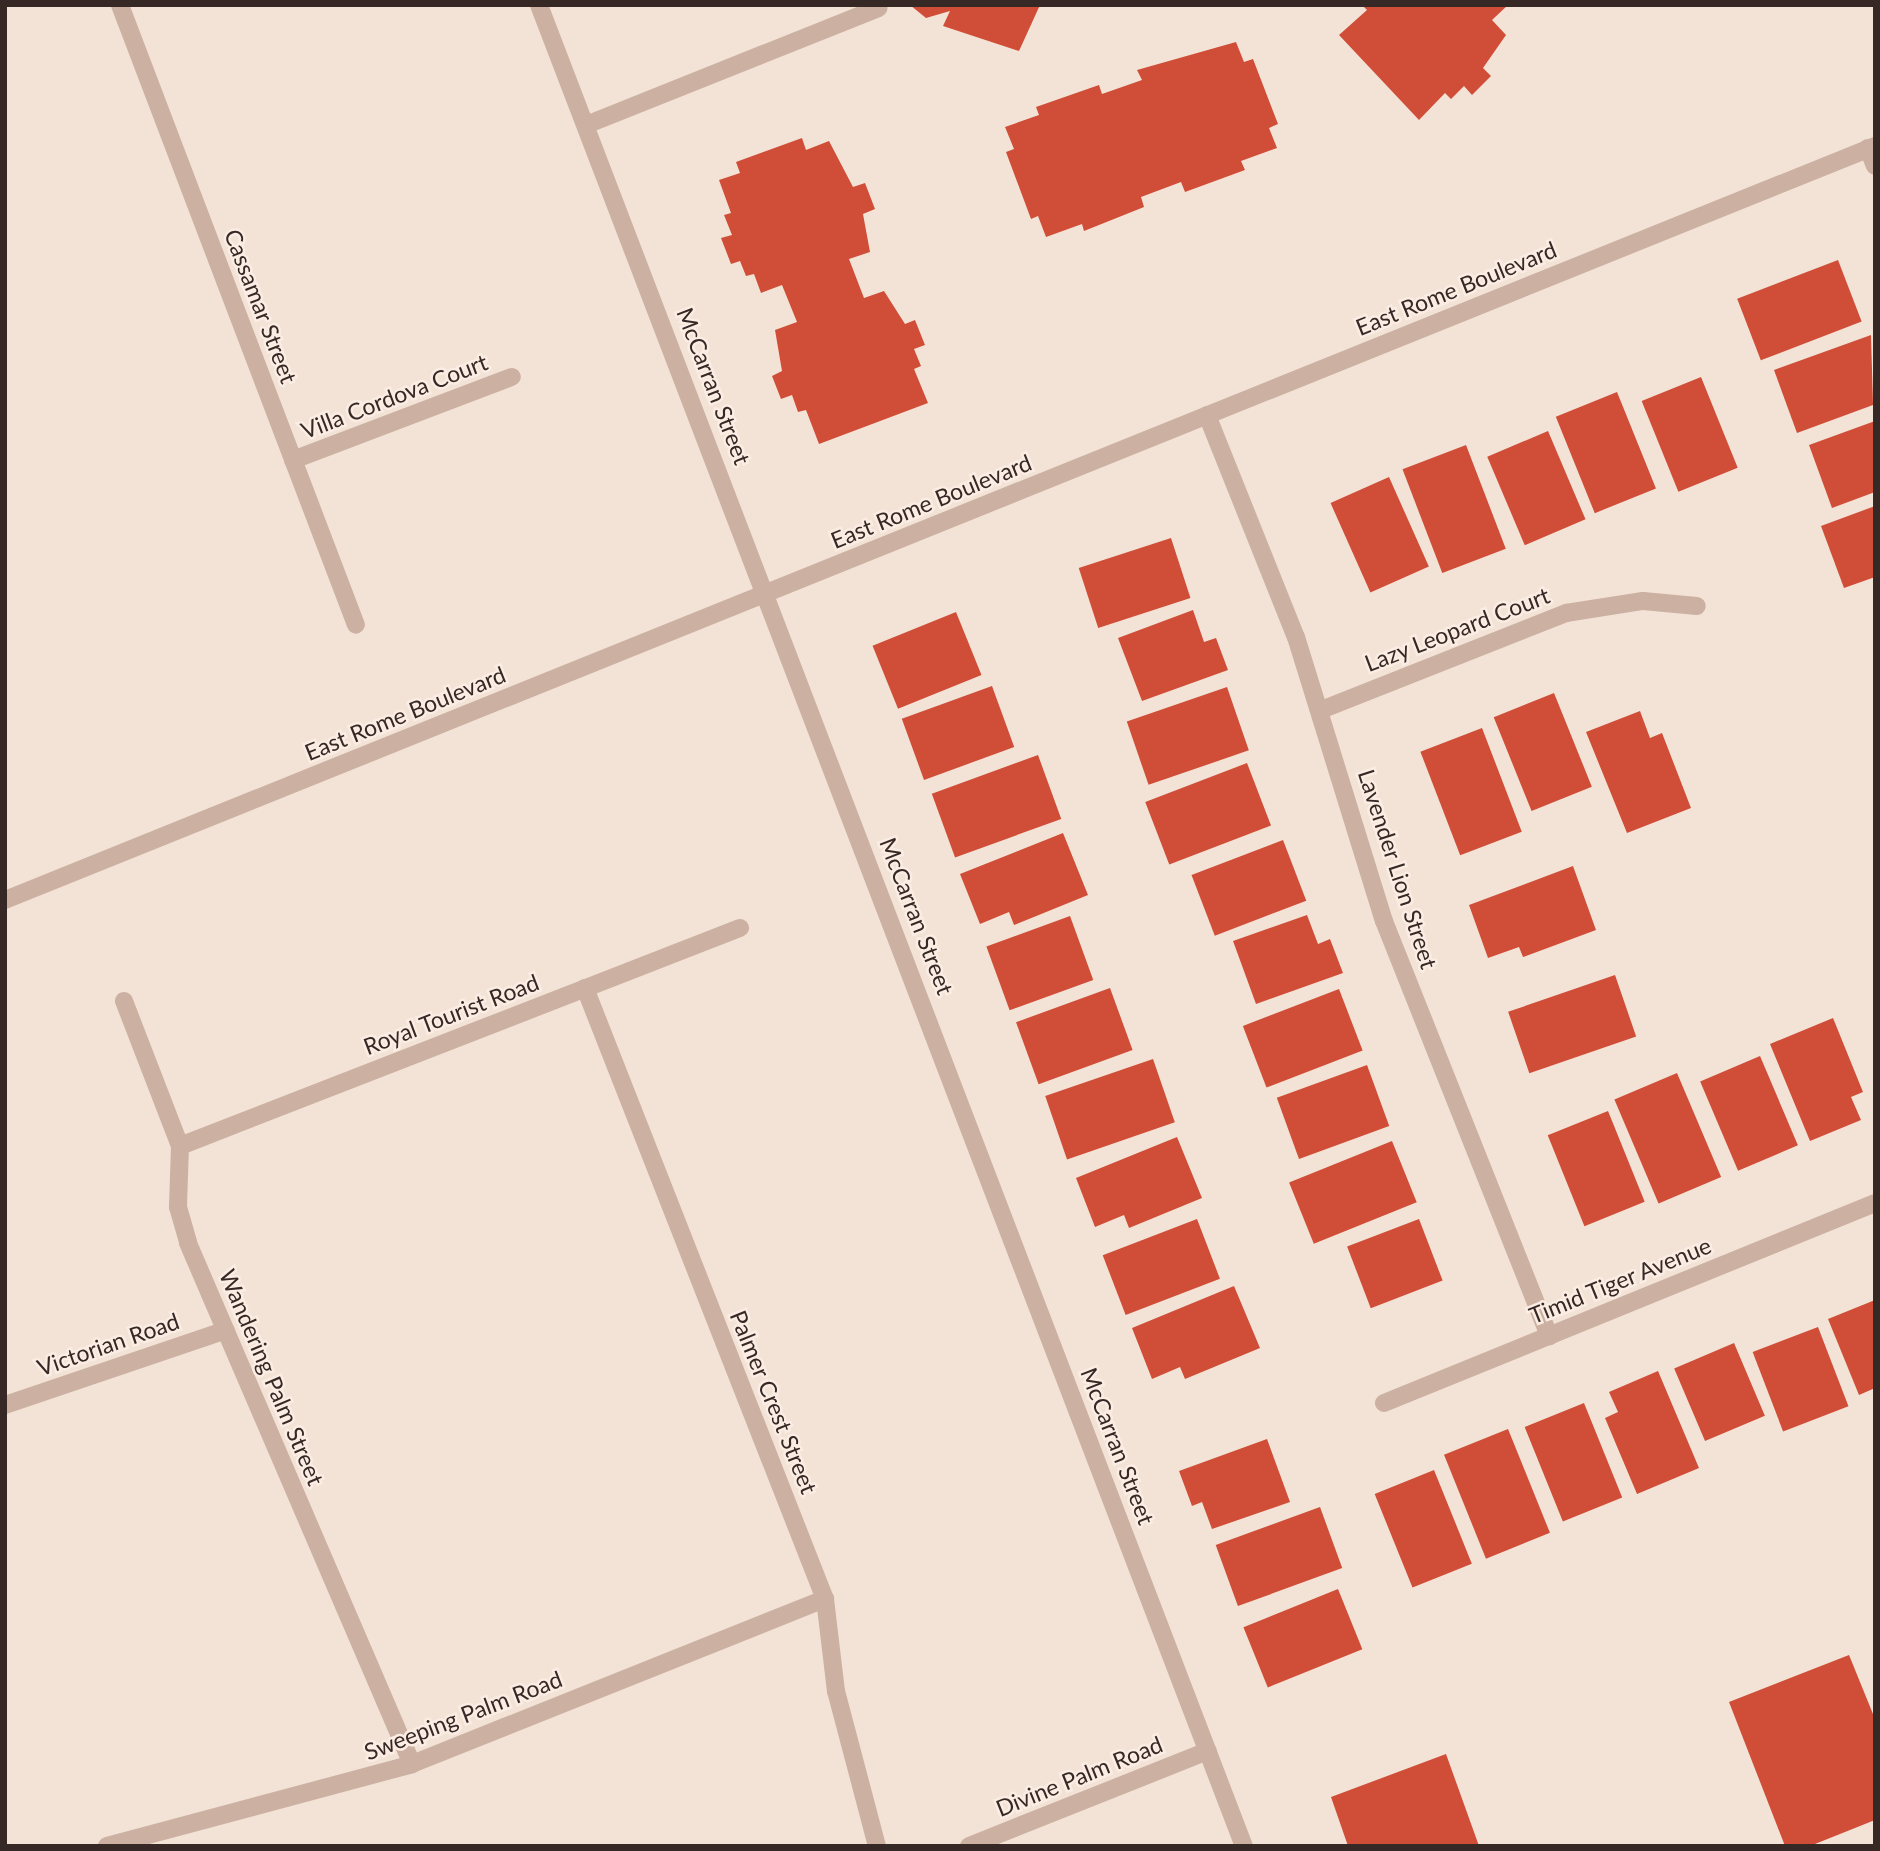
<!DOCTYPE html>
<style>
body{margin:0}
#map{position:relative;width:1880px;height:1851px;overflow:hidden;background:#f3e3d7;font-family:Lato,sans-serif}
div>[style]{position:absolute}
.building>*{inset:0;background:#d04d37;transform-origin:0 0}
.service>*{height:18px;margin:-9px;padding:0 9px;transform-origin:9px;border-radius:9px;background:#ccb1a2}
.minor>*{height:18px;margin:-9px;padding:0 9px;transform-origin:9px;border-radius:9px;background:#ccb1a2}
.tertiary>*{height:18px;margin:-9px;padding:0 9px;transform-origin:9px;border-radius:9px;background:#ccb1a2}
span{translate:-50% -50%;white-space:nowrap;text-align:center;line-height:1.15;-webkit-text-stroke:5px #fbede3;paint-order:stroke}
.street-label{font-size:23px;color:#362925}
.frame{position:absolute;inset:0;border:7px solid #362925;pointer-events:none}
</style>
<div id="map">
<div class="building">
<div style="clip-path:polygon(910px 5px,1040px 5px,1019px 51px,943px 26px,950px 11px,926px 18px)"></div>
<div style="clip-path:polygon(1362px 5px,1508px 5px,1492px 20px,1506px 35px,1483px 68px,1491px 76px,1472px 95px,1464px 86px,1451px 99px,1445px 93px,1419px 120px,1339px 35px,1367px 10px)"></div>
<div style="clip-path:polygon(1236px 42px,1244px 62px,1253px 59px,1278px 124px,1269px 128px,1277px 148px,1241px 161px,1245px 170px,1185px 192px,1181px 182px,1141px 197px,1144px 207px,1084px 231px,1082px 224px,1046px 237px,1038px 216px,1031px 219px,1006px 152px,1014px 149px,1005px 127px,1039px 115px,1036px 107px,1099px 85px,1102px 94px,1142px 80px,1137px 70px)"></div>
<div style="clip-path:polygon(802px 138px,806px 150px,829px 141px,853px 187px,865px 183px,875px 209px,863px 214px,870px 252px,849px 259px,864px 298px,884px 291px,905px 324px,915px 320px,925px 345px,914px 349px,921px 366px,914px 369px,928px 403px,819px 444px,806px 410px,798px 412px,792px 395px,781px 399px,772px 376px,782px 371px,775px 330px,797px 322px,782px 285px,761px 293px,754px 274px,746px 276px,740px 261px,731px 264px,721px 238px,732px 235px,724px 215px,731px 213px,719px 180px,740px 173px,736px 162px)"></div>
<div style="left:1838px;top:260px;width:66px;height:108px;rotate:69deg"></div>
<div style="clip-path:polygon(1871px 335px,1873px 405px,1797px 433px,1774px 370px)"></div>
<div style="left:1701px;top:377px;width:98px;height:64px;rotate:68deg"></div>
<div style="left:1617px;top:392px;width:104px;height:66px;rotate:68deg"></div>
<div style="clip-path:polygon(1875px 421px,1875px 492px,1832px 508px,1809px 445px)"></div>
<div style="left:1548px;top:431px;width:96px;height:66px;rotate:67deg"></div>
<div style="left:1466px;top:445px;width:111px;height:68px;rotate:69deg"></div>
<div style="left:1389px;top:477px;width:98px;height:64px;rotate:66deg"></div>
<div style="clip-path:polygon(1875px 506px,1875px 577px,1844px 588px,1821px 526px)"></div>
<div style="left:1171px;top:538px;width:63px;height:97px;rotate:72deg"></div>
<div style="clip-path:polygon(1193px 610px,1204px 642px,1216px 638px,1228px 670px,1142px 701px,1118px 638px)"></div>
<div style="left:956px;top:612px;width:68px;height:90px;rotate:68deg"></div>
<div style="left:992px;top:686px;width:65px;height:96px;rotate:70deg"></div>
<div style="left:1227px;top:687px;width:67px;height:106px;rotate:71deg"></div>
<div style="left:1554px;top:693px;width:101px;height:65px;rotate:68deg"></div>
<div style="clip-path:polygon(1640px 711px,1650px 738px,1662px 733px,1691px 808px,1627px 833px,1586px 732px)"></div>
<div style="left:1482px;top:728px;width:111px;height:66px;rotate:69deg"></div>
<div style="left:1038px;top:755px;width:68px;height:113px;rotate:70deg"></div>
<div style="left:1247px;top:763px;width:67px;height:109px;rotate:69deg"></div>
<div style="clip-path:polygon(1063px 833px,1088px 895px,1014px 925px,1009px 912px,980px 924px,960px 874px)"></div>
<div style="left:1283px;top:840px;width:65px;height:98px;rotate:69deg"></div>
<div style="clip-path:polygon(1573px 866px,1596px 930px,1523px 957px,1519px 947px,1488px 958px,1469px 905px)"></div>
<div style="clip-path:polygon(1307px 915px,1318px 944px,1330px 939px,1343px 973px,1256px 1004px,1233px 941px)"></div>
<div style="left:1070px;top:916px;width:68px;height:89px;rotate:70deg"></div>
<div style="left:1615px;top:975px;width:65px;height:113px;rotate:71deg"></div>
<div style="left:1110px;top:988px;width:66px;height:100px;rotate:70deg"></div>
<div style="left:1339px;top:989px;width:66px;height:103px;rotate:69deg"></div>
<div style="clip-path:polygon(1833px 1018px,1863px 1092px,1851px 1097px,1861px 1120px,1810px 1141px,1770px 1044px)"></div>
<div style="left:1760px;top:1056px;width:97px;height:65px;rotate:67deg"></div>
<div style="left:1153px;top:1059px;width:67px;height:114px;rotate:71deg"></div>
<div style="left:1367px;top:1065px;width:65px;height:96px;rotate:70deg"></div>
<div style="left:1677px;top:1073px;width:113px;height:68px;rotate:67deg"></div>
<div style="left:1608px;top:1111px;width:98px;height:65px;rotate:68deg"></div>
<div style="clip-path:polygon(1177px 1137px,1202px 1198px,1129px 1228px,1124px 1215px,1095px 1227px,1076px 1178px)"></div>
<div style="left:1392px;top:1141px;width:66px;height:111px;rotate:68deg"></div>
<div style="left:1197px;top:1219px;width:64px;height:101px;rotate:69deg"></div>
<div style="left:1419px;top:1219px;width:66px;height:77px;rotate:69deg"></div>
<div style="clip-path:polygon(1234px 1286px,1260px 1348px,1185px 1379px,1180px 1367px,1152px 1379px,1132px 1328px)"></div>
<div style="clip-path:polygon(1875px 1300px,1875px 1388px,1859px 1395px,1828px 1319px)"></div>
<div style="left:1818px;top:1327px;width:85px;height:70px;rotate:69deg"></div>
<div style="left:1734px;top:1343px;width:79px;height:65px;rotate:67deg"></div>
<div style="clip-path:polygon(1658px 1371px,1699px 1468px,1637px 1494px,1605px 1418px,1618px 1412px,1609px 1392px)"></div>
<div style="left:1584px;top:1403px;width:102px;height:64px;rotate:68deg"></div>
<div style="left:1508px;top:1429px;width:112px;height:69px;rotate:68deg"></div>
<div style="clip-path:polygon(1267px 1439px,1290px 1502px,1212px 1529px,1202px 1502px,1192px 1506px,1179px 1471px)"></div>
<div style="left:1434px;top:1470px;width:101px;height:64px;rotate:68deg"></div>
<div style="left:1320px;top:1507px;width:65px;height:111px;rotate:70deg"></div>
<div style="left:1338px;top:1589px;width:65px;height:102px;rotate:68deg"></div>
<div style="clip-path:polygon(1849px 1655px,1875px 1719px,1875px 1820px,1810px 1846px,1785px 1846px,1729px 1702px)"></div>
<div style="clip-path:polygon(1446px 1754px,1479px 1846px,1348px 1846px,1331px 1797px)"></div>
</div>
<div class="service">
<div style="left:586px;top:125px;width:315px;rotate:-21.8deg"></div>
</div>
<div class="minor">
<div style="left:120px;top:5px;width:663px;rotate:69.16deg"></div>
<div style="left:1868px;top:148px;width:19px;rotate:69deg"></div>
<div style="left:1207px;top:415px;width:239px;rotate:68.2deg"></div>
<div style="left:1296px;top:637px;width:297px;rotate:72.8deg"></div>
<div style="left:1384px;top:921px;width:447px;rotate:68.3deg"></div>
<div style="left:293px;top:460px;width:234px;rotate:-20.8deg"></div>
<div style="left:1321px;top:710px;width:264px;rotate:-21.6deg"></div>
<div style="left:1566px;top:613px;width:78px;rotate:-8.9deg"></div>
<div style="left:1643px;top:601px;width:54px;rotate:5.3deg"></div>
<div style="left:585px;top:988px;width:656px;rotate:68.56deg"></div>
<div style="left:825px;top:1599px;width:93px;rotate:83.2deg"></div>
<div style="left:836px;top:1691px;width:160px;rotate:75.2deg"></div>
<div style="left:124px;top:1001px;width:155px;rotate:68.9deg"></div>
<div style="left:180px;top:1146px;width:61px;rotate:91.9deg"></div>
<div style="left:178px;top:1207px;width:37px;rotate:74deg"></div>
<div style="left:188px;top:1243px;width:567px;rotate:66.74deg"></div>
<div style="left:180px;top:1146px;width:601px;rotate:-21.27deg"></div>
<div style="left:1384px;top:1403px;width:530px;rotate:-22.16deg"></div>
<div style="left:5px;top:1405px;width:233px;rotate:-18.7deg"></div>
<div style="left:107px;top:1846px;width:316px;rotate:-15deg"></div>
<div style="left:412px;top:1764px;width:445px;rotate:-21.8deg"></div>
<div style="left:969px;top:1846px;width:257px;rotate:-21.7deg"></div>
</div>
<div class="tertiary">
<div style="left:539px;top:5px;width:1971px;rotate:69.05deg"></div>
<div style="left:5px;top:900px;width:2016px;rotate:-21.96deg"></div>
</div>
<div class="street-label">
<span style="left:1456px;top:288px;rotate:-22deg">East Rome Boulevard</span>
<span style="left:261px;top:306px;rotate:69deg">Cassamar Street</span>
<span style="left:714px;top:386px;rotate:69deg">McCarran Street</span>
<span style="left:394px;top:396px;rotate:-21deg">Villa Cordova Court</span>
<span style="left:931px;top:501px;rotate:-22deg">East Rome Boulevard</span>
<span style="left:1457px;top:629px;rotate:-21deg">Lazy Leopard Court</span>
<span style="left:405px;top:713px;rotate:-22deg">East Rome Boulevard</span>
<span style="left:1398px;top:869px;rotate:72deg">Lavender Lion Street</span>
<span style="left:917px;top:916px;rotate:69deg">McCarran Street</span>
<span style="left:451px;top:1014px;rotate:-21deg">Royal Tourist Road</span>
<span style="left:1620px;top:1280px;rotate:-22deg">Timid Tiger Avenue</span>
<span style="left:108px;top:1344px;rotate:-19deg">Victorian Road</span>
<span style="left:272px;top:1377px;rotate:67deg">Wandering Palm Street</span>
<span style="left:774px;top:1402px;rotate:68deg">Palmer Crest Street</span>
<span style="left:1118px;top:1446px;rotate:69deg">McCarran Street</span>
<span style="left:463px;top:1715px;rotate:-21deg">Sweeping Palm Road</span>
<span style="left:1079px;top:1776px;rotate:-22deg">Divine Palm Road</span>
</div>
<div class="frame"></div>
</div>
